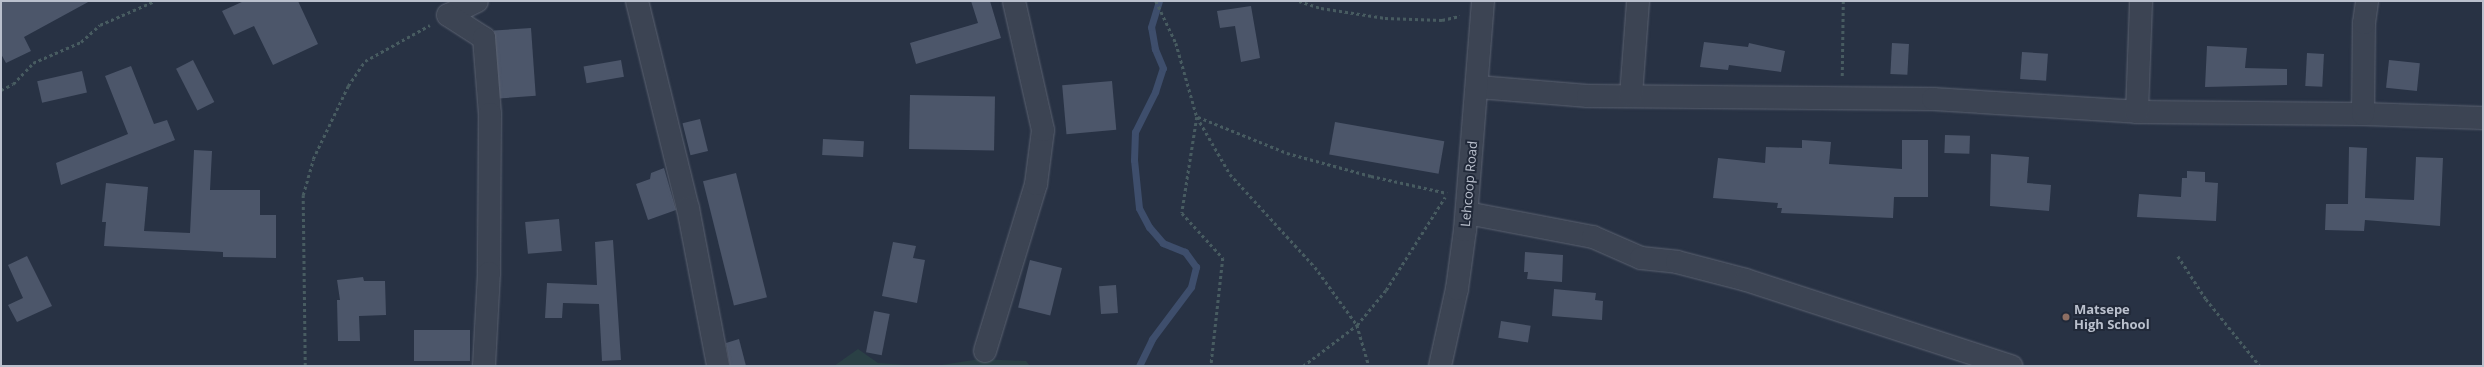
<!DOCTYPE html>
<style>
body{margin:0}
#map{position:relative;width:2484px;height:367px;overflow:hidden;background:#283244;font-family:"Open Sans",sans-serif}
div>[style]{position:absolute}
.green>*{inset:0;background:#2a4045}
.stream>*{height:7px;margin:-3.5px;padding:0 3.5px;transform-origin:3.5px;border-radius:3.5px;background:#3e4e6c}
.building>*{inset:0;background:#4c566a;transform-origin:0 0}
.path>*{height:2.5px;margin-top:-1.25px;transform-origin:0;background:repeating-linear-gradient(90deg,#485c61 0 3px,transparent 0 6px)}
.roads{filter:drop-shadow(0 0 1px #5b6271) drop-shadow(0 0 1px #5b6271)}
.minor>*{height:22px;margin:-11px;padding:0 11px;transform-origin:11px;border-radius:11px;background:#3c4453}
.dots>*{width:11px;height:11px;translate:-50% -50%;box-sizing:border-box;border:2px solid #212939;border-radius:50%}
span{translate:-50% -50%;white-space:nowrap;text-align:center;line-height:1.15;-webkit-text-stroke:4px #212939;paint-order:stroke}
.street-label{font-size:13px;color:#bac0cd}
.poi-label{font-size:13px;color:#bac0cd;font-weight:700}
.left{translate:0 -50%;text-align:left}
.frame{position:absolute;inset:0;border:2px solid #bac0cd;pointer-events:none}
</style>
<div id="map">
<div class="green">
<div style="clip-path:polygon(858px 349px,878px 363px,920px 366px,834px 366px)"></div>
<div style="clip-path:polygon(980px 359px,1026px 361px,1030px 366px,935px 366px)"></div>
</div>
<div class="stream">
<div style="left:1139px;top:366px;width:30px;rotate:-64deg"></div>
<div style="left:1152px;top:339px;width:65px;rotate:-53.1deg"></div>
<div style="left:1191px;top:287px;width:21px;rotate:-76deg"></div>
<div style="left:1196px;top:267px;width:19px;rotate:-126deg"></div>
<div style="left:1185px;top:252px;width:24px;rotate:-158deg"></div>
<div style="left:1163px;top:243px;width:21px;rotate:-131deg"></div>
<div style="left:1149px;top:227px;width:21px;rotate:-118deg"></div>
<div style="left:1139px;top:208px;width:48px;rotate:-95.9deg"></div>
<div style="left:1134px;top:160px;width:28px;rotate:-88deg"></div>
<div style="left:1135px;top:132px;width:45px;rotate:-63.4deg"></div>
<div style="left:1155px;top:92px;width:25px;rotate:-72deg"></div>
<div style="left:1163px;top:68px;width:21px;rotate:-113deg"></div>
<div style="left:1155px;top:49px;width:22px;rotate:-100deg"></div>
<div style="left:1151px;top:27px;width:27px;rotate:-73deg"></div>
</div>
<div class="building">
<div style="clip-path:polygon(1px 1px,90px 1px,24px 37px,31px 51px,6px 63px,1px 54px)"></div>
<div style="clip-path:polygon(244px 1px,298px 1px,318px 44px,273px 65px,254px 26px,234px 35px,222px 11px)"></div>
<div style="clip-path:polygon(971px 1px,990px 1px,1001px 38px,916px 64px,910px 43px,978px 23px)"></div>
<div style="clip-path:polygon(1251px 6px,1260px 58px,1241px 62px,1235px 26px,1220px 28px,1217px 11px)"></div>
<div style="left:531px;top:28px;width:68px;height:37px;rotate:86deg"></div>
<div style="clip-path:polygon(1704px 42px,1748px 47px,1749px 43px,1785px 51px,1781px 72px,1729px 65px,1728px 70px,1700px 67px)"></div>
<div style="left:1892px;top:43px;width:17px;height:31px;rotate:3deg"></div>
<div style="clip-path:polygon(2207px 46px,2247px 48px,2245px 68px,2287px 69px,2287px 85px,2205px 87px)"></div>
<div style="left:2022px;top:52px;width:26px;height:27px;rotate:4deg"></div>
<div style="left:2307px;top:53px;width:17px;height:33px;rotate:3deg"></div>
<div style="left:193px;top:60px;width:47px;height:19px;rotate:63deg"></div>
<div style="left:621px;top:60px;width:17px;height:38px;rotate:80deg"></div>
<div style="left:2389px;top:60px;width:31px;height:28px;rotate:6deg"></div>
<div style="clip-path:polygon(131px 66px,154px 124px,167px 120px,175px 140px,61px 185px,56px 163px,128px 134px,105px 76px)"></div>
<div style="left:82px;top:71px;width:22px;height:46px;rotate:77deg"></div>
<div style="left:1112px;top:81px;width:49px;height:50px;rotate:85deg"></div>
<div style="left:910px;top:95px;width:85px;height:54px;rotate:1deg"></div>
<div style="left:700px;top:119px;width:33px;height:18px;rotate:76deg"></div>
<div style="left:1335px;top:122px;width:111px;height:33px;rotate:10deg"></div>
<div style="left:1945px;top:135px;width:25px;height:18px;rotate:2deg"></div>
<div style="left:823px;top:139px;width:41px;height:16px;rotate:3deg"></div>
<div style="clip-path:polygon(1802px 140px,1831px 142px,1829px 164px,1902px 169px,1902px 140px,1928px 140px,1928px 197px,1894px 197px,1893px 218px,1781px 213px,1782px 208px,1777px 208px,1778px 203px,1713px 198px,1718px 158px,1765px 163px,1766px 147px,1802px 148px)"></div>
<div style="clip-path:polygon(2349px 147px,2367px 148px,2365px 198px,2414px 200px,2416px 157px,2443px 158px,2440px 226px,2365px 220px,2364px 231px,2325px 230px,2326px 204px,2348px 204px)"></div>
<div style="clip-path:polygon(194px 150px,212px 151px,210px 190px,260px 190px,260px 215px,276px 215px,276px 258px,223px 257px,223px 252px,104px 246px,106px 222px,102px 222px,106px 183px,148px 187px,144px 231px,190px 233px)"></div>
<div style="clip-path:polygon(1991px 154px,2029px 157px,2027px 183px,2051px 185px,2049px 211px,1990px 206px)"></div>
<div style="clip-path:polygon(664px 168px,676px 210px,648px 220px,636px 184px,650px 179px,651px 173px)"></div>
<div style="clip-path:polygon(2187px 171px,2205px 172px,2205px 182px,2218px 183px,2216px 221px,2137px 217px,2139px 194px,2181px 197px,2182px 178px,2187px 178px)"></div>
<div style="left:736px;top:173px;width:128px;height:34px;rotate:76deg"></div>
<div style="left:559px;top:219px;width:32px;height:34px;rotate:85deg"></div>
<div style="clip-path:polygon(613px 240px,621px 360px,602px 361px,599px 304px,563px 303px,562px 318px,545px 318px,547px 283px,597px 285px,595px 242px)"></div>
<div style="clip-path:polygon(893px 242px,916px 246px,913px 258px,925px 260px,917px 303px,882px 296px)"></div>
<div style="clip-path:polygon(1525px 252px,1563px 255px,1562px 282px,1527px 279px,1528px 272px,1524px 272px)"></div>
<div style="clip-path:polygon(27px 256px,52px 306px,17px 322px,8px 305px,23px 298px,8px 265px)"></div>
<div style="left:1030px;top:260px;width:33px;height:49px;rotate:14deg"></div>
<div style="clip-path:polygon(363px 277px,364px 281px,385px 281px,386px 315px,359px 316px,360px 341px,338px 341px,337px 300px,340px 300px,337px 280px)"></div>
<div style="left:1116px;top:285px;width:28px;height:17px;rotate:86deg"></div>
<div style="clip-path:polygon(1554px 289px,1596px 293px,1595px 300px,1603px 301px,1602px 320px,1552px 316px)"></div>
<div style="left:874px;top:311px;width:16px;height:42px;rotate:11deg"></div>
<div style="left:1501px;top:321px;width:30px;height:17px;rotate:9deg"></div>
<div style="left:470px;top:330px;width:31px;height:56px;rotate:90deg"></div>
<div style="clip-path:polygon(739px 339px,746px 366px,730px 366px,726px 343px)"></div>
</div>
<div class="path">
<div style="left:1156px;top:1px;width:47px;rotate:64.5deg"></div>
<div style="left:1176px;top:43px;width:77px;rotate:74.2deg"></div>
<div style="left:1197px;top:117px;width:66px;rotate:59.9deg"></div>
<div style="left:1230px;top:174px;width:126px;rotate:47.6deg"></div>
<div style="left:1315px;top:267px;width:72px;rotate:54.1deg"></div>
<div style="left:1357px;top:325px;width:43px;rotate:73.7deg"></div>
<div style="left:1299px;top:1px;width:23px;rotate:18deg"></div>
<div style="left:1321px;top:8px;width:65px;rotate:8.9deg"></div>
<div style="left:1385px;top:18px;width:57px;rotate:2deg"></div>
<div style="left:1442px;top:20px;width:18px;rotate:-13deg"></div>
<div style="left:1842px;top:76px;width:75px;rotate:-89.2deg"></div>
<div style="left:1px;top:90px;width:13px;rotate:-27deg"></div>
<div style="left:13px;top:84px;width:29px;rotate:-46deg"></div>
<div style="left:33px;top:63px;width:52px;rotate:-23.6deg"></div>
<div style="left:81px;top:42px;width:25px;rotate:-42deg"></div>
<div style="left:100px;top:25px;width:60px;rotate:-23.6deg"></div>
<div style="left:1197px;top:117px;width:97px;rotate:98.9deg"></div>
<div style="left:1182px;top:213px;width:61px;rotate:47.7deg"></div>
<div style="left:1223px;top:258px;width:109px;rotate:96.3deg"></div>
<div style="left:1198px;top:117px;width:96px;rotate:22deg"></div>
<div style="left:1287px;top:153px;width:87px;rotate:15.3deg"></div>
<div style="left:1371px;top:176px;width:78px;rotate:12.6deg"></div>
<div style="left:2178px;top:256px;width:51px;rotate:56.9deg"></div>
<div style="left:2206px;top:299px;width:86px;rotate:51.1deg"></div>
<div style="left:305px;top:366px;width:171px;rotate:-90.7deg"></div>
<div style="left:303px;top:195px;width:37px;rotate:-74deg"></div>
<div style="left:313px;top:159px;width:81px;rotate:-64.4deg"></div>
<div style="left:348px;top:86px;width:30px;rotate:-56deg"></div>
<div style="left:365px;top:61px;width:74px;rotate:-29deg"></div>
<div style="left:1303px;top:366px;width:68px;rotate:-37.2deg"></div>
<div style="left:1357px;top:325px;width:45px;rotate:-50.4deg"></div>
<div style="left:1386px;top:290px;width:110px;rotate:-57.6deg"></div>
</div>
<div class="roads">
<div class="minor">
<div style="left:477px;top:1px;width:32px;rotate:154deg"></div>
<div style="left:448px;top:15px;width:43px;rotate:32.6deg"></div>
<div style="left:484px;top:38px;width:76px;rotate:85.5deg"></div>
<div style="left:490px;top:114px;width:159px;rotate:90.4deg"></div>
<div style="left:489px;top:273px;width:93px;rotate:93.1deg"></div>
<div style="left:637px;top:1px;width:213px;rotate:76.2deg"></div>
<div style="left:688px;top:208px;width:161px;rotate:79.2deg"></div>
<div style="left:1478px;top:87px;width:110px;rotate:4.7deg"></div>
<div style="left:1588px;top:96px;width:345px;rotate:0.5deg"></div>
<div style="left:1933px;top:99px;width:204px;rotate:3.6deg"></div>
<div style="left:2137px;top:112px;width:226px;rotate:0.5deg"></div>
<div style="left:2363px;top:114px;width:120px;rotate:1.9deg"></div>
<div style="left:1631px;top:95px;width:94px;rotate:-85.7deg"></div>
<div style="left:2137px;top:112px;width:111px;rotate:-87.9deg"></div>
<div style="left:2363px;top:114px;width:91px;rotate:-89.4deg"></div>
<div style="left:2364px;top:23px;width:22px;rotate:-82deg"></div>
<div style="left:1467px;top:213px;width:128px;rotate:10.8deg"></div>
<div style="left:1593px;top:237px;width:52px;rotate:23.6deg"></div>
<div style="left:1641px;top:258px;width:36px;rotate:6deg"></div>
<div style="left:1677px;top:262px;width:71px;rotate:14.6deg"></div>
<div style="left:1746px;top:280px;width:279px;rotate:18deg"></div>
<div style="left:985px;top:351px;width:175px;rotate:-73deg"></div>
<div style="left:1036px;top:184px;width:54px;rotate:-82.6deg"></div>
<div style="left:1043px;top:130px;width:132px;rotate:-102.7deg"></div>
<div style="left:1440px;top:366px;width:79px;rotate:-77.6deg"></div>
<div style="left:1457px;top:289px;width:60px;rotate:-82.3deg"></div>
<div style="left:1465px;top:230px;width:230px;rotate:-85.5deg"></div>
</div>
</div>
<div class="dots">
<div style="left:2066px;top:317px;background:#8d6e63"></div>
</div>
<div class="street-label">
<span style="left:1469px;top:184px;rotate:-85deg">Lehcoop Road</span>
</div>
<div class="poi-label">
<span class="left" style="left:2074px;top:317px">Matsepe<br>High School</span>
</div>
<div class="frame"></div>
</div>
